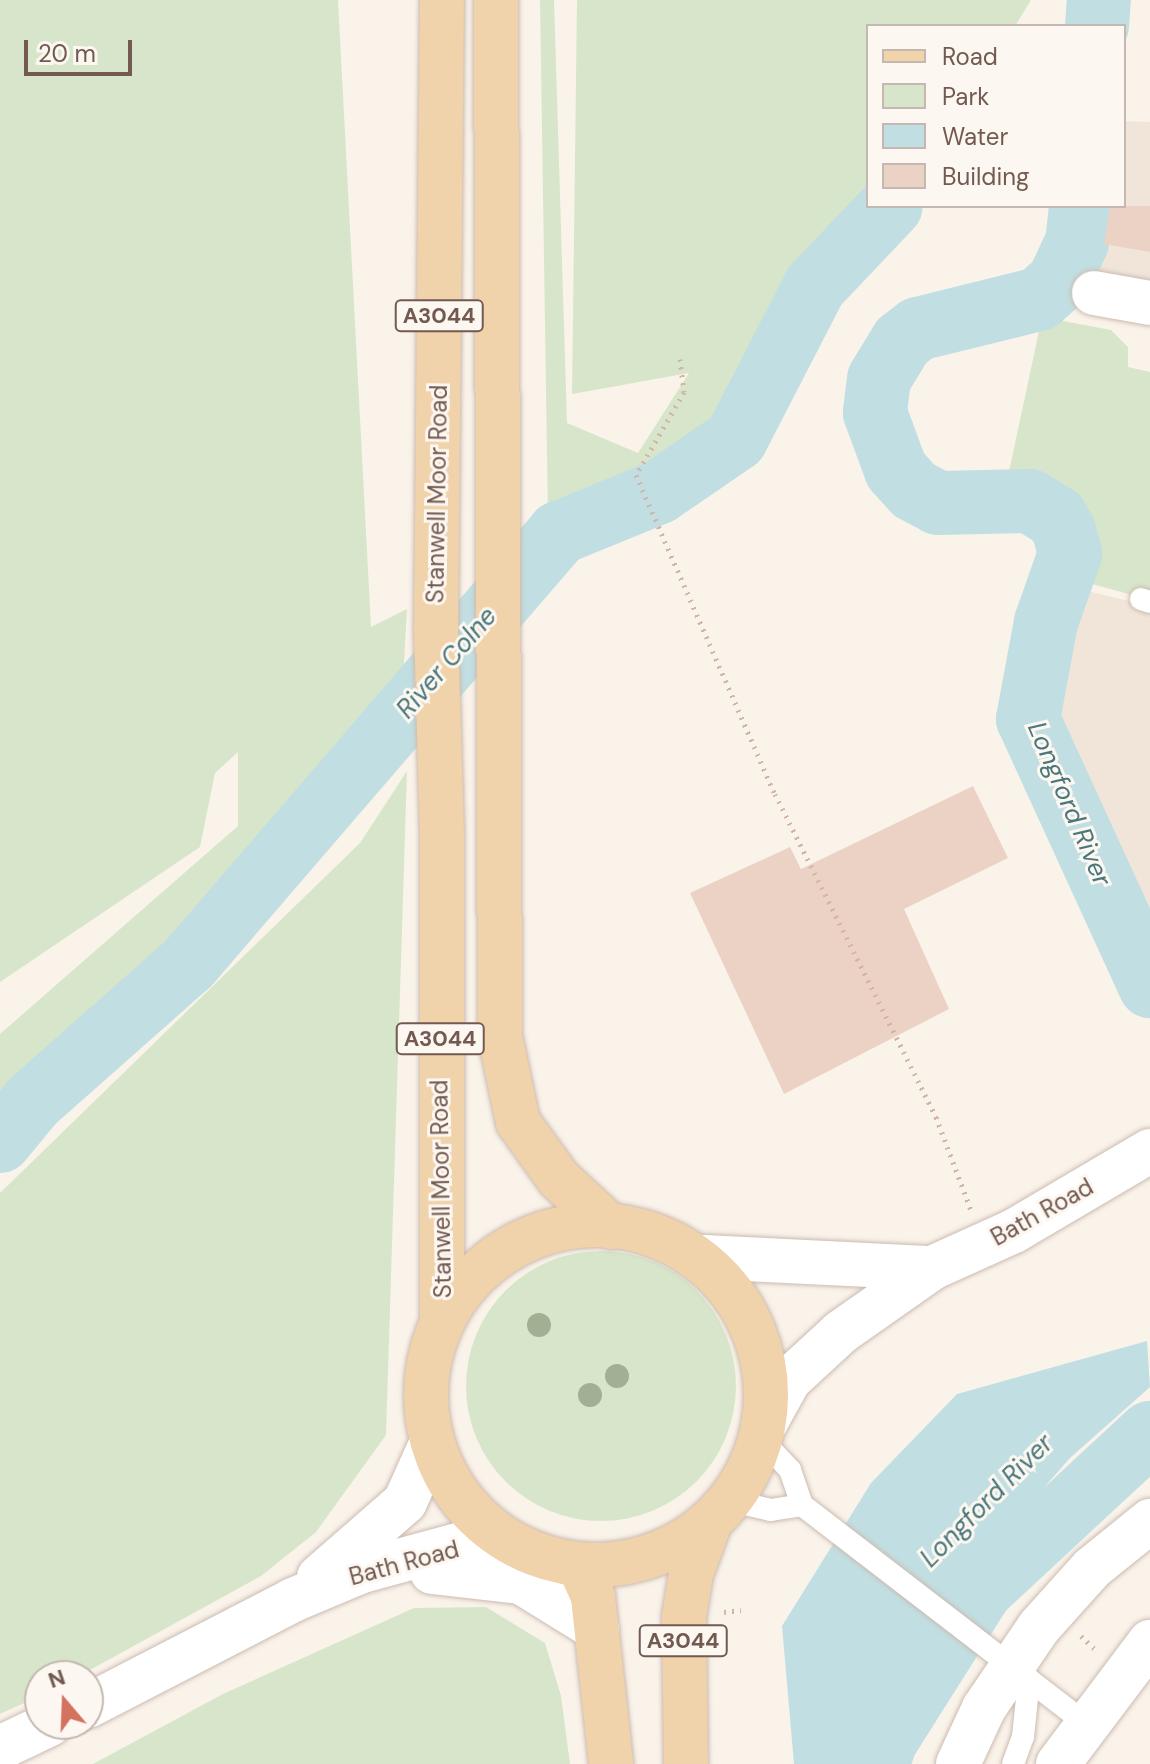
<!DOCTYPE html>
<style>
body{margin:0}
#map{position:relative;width:1150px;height:1764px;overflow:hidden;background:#faf3ea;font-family:"DM Sans",sans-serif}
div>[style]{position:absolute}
.residential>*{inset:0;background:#f1e5da}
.green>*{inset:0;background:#d7e6ca}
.round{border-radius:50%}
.water>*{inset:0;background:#c1dfe2}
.river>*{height:64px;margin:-32px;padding:0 32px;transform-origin:32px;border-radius:32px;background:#c1dfe2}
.building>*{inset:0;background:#ecd2c5}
.path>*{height:5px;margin-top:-2.5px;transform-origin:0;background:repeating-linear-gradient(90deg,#d1b6a8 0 2px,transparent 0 8px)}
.roads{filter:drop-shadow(0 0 2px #cbbbb1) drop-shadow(0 0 2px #cbbbb1)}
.lane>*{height:22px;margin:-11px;padding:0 11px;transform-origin:11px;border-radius:11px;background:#fff}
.street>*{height:44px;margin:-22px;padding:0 22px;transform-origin:22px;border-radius:22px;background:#fff}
.secondary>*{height:44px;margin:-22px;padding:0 22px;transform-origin:22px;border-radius:22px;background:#fff}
.primary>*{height:44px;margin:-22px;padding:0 22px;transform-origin:22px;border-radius:22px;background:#f0d2ab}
.primary>.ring{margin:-22px;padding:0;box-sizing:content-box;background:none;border:44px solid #f0d2ab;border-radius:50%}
.trees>*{width:24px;height:24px;margin:-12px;border-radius:50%;background:#a2af92}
span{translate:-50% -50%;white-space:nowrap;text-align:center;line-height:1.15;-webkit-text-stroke:6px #fdf7f1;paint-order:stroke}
.shield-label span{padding:2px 6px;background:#fdf7f1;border:2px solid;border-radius:6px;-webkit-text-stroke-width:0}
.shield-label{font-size:22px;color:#725a51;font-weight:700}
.street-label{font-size:24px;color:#725a51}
.water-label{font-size:26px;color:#49777b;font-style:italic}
.legend{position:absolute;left:866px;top:24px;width:260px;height:184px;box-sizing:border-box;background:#fdf7f1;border:2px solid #c5b8b1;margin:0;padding:10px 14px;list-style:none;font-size:24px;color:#725a51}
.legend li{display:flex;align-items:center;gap:16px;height:40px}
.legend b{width:40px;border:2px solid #c5b8b1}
.north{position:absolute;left:24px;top:1660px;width:80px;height:80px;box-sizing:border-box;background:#fdf7f1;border:2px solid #c5b8b1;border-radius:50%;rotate:341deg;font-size:22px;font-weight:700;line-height:32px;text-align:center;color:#725a51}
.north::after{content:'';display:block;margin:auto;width:28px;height:36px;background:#d4725f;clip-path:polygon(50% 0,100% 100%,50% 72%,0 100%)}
.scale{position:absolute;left:24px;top:40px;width:108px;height:36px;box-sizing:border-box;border:4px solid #725a51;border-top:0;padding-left:10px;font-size:24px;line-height:28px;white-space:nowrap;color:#725a51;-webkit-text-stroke:6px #fdf7f1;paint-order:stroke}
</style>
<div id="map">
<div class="residential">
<div style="clip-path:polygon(1124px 121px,1150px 122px,1150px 284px,1080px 271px,1092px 246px,1095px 206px,1124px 206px)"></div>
<div style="clip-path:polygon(1079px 589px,1150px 606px,1150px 965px,1131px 914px,1052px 774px,1042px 718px,1054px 646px)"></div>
</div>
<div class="green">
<div style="clip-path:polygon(0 0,338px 0,371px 627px,407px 609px,401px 716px,0 1107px,0 1034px,238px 826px,238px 752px,215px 773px,200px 847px,0 982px)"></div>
<div style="clip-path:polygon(540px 0,554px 0,567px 423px,638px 453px,689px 373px,572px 394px,577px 0,1031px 0,1015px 26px,868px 26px,868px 196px,763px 324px,722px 410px,611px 497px,548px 519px)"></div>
<div style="clip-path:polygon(1042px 317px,1111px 330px,1128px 347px,1128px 367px,1150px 372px,1150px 600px,1085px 582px,1086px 552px,1079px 522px,1066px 503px,1047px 491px,1007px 481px)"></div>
<div style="clip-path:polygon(407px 771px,386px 1435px,316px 1532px,261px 1576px,79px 1676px,40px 1676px,40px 1696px,0 1714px,0 1193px,360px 843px)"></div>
<div class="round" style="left:466px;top:1251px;width:270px;height:270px"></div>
<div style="clip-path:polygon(486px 1607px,545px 1643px,561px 1696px,570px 1764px,93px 1764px,223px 1694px,414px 1608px)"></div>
</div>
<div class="water">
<div style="clip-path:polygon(1147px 1341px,1150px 1387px,1070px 1458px,918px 1631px,853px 1764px,794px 1764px,782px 1626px,871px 1483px,957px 1394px)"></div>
</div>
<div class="river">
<div style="left:1097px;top:26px;width:26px;rotate:-86deg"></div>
<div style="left:1081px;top:206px;width:36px;rotate:96deg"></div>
<div style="left:1077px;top:242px;width:43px;rotate:114.8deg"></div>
<div style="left:1059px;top:281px;width:27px;rotate:138deg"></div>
<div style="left:1039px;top:299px;width:125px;rotate:166.1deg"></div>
<div style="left:918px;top:329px;width:20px;rotate:143deg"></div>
<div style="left:902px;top:341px;width:44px;rotate:121.2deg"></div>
<div style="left:879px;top:379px;width:34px;rotate:97deg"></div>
<div style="left:875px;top:413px;width:61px;rotate:69.8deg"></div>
<div style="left:896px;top:470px;width:27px;rotate:48deg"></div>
<div style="left:914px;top:490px;width:27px;rotate:28deg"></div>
<div style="left:938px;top:503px;width:92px;rotate:-1.2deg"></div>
<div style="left:1030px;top:501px;width:31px;rotate:32deg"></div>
<div style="left:1056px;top:517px;width:16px;rotate:60deg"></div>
<div style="left:1064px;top:531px;width:24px;rotate:75deg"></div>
<div style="left:1070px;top:554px;width:72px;rotate:109.4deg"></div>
<div style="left:1046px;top:622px;width:99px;rotate:100.5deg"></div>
<div style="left:1028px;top:719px;width:294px;rotate:65.4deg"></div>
<div style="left:0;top:1141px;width:52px;rotate:-50.5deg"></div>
<div style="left:33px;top:1101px;width:207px;rotate:-41.5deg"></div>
<div style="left:188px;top:964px;width:569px;rotate:-49.28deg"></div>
<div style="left:559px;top:533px;width:108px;rotate:-22.3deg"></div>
<div style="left:659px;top:492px;width:93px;rotate:-34.5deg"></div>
<div style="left:736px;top:439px;width:172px;rotate:-62.7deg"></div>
<div style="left:815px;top:286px;width:110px;rotate:-46.5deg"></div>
<div style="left:878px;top:1764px;width:23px;rotate:-72deg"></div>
<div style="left:885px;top:1742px;width:180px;rotate:-57.7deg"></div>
<div style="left:981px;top:1590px;width:231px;rotate:-42.9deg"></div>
</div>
<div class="building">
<div style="clip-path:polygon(1110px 206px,1150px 206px,1150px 252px,1104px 244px)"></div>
<div style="clip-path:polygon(973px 786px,1008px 858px,904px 909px,949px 1009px,784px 1094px,690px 893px,790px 847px,801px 869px)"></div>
</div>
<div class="path">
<div style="left:680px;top:359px;width:33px;rotate:83deg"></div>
<div style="left:684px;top:392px;width:96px;rotate:120deg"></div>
<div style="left:636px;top:475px;width:348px;rotate:66.5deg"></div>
<div style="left:775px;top:794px;width:361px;rotate:63.5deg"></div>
<div style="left:936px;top:1117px;width:99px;rotate:69.4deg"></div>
<div style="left:724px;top:1612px;width:17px;rotate:-7deg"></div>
<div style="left:1081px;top:1636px;width:22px;rotate:43deg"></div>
</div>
<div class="roads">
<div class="lane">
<div style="left:1141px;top:599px;width:9px;rotate:18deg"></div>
<div style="left:760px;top:1438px;width:44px;rotate:46.8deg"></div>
<div style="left:790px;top:1470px;width:37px;rotate:71deg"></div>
<div style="left:802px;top:1505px;width:359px;rotate:37.6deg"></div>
<div style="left:732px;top:1501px;width:40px;rotate:13deg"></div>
<div style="left:771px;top:1510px;width:31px;rotate:-9deg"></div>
<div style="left:1013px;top:1764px;width:29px;rotate:-70deg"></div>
<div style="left:1023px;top:1737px;width:58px;rotate:-84.1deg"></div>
</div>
<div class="street">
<div style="left:1094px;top:293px;width:57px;rotate:10.1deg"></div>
<div style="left:704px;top:1257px;width:228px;rotate:2.8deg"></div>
<div style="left:763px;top:1427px;width:54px;rotate:-61deg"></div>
<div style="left:789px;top:1380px;width:71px;rotate:-42.7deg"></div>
<div style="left:841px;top:1332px;width:111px;rotate:-35.1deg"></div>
<div style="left:932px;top:1268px;width:90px;rotate:-24.3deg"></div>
<div style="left:1014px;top:1231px;width:158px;rotate:-30.5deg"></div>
</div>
<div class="secondary">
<div style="left:432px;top:1572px;width:90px;rotate:6.4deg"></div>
<div style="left:521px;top:1582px;width:89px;rotate:31.7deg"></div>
<div style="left:319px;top:1577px;width:114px;rotate:-41.1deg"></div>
<div style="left:405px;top:1502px;width:66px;rotate:-65.8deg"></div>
<div style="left:88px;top:1706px;width:231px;rotate:-27.3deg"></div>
<div style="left:293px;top:1600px;width:75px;rotate:-22.8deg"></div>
<div style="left:362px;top:1571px;width:99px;rotate:-15.2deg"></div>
<div style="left:458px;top:1545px;width:60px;rotate:2.9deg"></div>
<div style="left:0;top:1748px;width:55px;rotate:-25.6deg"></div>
<div style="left:958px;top:1764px;width:62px;rotate:-65.1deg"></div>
<div style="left:984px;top:1708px;width:98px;rotate:-55.8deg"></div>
<div style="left:1039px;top:1627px;width:79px;rotate:-48.1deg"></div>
<div style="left:1092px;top:1568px;width:75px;rotate:-39deg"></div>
<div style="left:1058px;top:1764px;width:153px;rotate:-53deg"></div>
</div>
<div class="primary">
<div style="left:496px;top:0;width:1036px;rotate:89.78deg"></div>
<div style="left:500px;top:1036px;width:88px;rotate:78.2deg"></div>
<div style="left:518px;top:1122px;width:70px;rotate:54.3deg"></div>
<div style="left:559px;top:1179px;width:71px;rotate:42.7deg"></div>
<div class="ring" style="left:426px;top:1225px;width:296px;height:296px"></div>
<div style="left:442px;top:1323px;width:490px;rotate:-90deg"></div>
<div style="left:442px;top:833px;width:201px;rotate:-91.7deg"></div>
<div style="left:436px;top:632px;width:632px;rotate:-89.46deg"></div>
<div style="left:579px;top:1565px;width:35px;rotate:66deg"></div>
<div style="left:593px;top:1597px;width:168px;rotate:83.8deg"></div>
<div style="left:686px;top:1764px;width:147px;rotate:-90.8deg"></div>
<div style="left:684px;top:1617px;width:44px;rotate:-80.8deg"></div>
<div style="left:691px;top:1574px;width:55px;rotate:-69.9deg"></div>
</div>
</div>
<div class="trees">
<div style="left:539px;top:1325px"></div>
<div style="left:617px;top:1376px"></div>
<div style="left:590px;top:1395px"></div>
</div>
<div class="shield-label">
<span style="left:439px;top:316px">A3044</span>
<span style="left:440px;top:1039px">A3044</span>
<span style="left:683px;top:1641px">A3044</span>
</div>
<div class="street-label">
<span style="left:437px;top:494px;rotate:-89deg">Stanwell Moor Road</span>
<span style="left:441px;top:1189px;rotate:-91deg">Stanwell Moor Road</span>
<span style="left:1042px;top:1212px;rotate:-29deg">Bath Road</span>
<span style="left:404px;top:1563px;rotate:-15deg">Bath Road</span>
</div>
<div class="water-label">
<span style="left:447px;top:663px;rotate:-49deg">River Colne</span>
<span style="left:1069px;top:804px;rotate:67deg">Longford River</span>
<span style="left:987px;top:1501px;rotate:-45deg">Longford River</span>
</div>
<ul class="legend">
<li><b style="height:10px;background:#f0d2ab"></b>Road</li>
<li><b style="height:22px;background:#d7e6ca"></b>Park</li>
<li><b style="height:22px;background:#c1dfe2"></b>Water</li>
<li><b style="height:22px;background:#ecd2c5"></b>Building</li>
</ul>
<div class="north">N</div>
<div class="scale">20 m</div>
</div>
